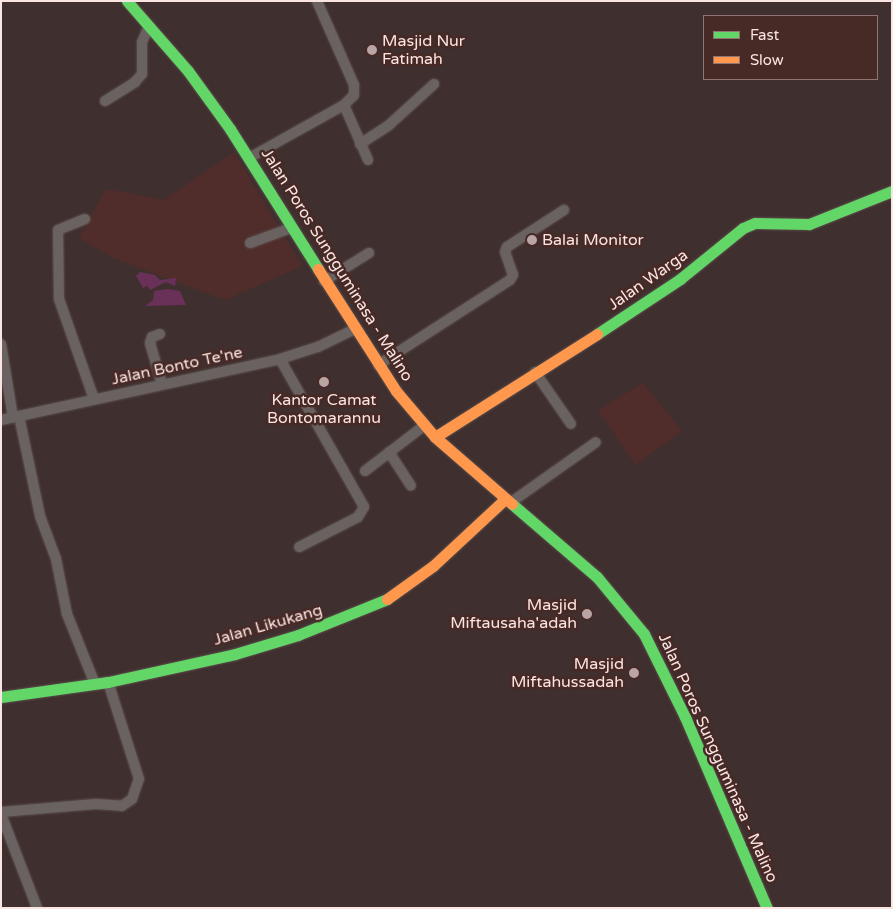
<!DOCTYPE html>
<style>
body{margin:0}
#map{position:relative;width:893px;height:909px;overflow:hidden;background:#3f2f2e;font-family:"Varela Round",sans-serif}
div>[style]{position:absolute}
.built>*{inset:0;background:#502d2a}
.water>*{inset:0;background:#693157}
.roads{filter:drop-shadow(0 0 1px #5b4e4c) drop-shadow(0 0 1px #5b4e4c)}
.street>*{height:10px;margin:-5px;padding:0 5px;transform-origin:5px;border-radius:5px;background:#696260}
.fast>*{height:11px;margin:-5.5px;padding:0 5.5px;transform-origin:5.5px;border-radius:5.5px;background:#63d668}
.slow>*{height:11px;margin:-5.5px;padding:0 5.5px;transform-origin:5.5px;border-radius:5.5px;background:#ff974d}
.dots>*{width:14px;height:14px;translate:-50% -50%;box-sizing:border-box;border:2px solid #472926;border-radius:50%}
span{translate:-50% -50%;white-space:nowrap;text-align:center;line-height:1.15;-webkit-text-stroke:5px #472926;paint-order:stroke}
.poi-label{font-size:16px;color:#fae5e2}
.left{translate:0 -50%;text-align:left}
.right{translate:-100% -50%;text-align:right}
.street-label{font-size:16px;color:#fae5e2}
.frame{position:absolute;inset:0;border:2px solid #fae5e2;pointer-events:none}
.legend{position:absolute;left:703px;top:15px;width:175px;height:65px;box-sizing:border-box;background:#472926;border:1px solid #8f7471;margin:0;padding:6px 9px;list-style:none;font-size:15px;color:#fae5e2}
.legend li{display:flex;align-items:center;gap:10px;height:25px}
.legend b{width:25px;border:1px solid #8f7471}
</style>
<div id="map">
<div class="built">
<div style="clip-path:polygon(234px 152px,302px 266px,225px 300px,113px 258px,79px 238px,106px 189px,164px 200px)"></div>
<div style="clip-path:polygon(643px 383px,682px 431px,635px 465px,598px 410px)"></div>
</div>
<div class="water">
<div style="clip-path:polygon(140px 272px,155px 275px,160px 280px,176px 278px,175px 286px,166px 282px,150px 290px,147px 286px,143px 288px,136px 276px)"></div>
<div style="clip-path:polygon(168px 289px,180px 291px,186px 305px,145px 306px,153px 300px,154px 291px)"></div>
</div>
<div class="roads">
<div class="street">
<div style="left:105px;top:101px;width:36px;rotate:-32deg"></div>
<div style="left:135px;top:82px;width:11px;rotate:-49deg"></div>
<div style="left:142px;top:74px;width:32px;rotate:-90deg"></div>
<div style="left:142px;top:42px;width:17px;rotate:-66deg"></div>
<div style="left:344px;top:105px;width:60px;rotate:66.4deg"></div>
<div style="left:360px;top:144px;width:35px;rotate:-33deg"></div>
<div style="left:389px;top:125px;width:61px;rotate:-42.3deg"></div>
<div style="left:249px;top:158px;width:109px;rotate:-29.2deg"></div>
<div style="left:344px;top:105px;width:14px;rotate:-45deg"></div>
<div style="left:354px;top:95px;width:10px;rotate:-90deg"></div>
<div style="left:354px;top:85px;width:92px;rotate:-113.8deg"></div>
<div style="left:85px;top:219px;width:29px;rotate:158deg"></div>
<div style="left:58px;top:230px;width:69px;rotate:89.2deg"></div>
<div style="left:59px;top:299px;width:106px;rotate:70.7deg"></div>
<div style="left:250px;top:243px;width:44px;rotate:-20.1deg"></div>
<div style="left:324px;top:281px;width:53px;rotate:-31.9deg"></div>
<div style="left:160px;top:334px;width:9px;rotate:159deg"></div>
<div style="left:152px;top:337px;width:6px;rotate:108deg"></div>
<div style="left:150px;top:343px;width:43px;rotate:73.7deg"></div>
<div style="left:1px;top:344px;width:74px;rotate:80.7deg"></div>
<div style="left:280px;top:359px;width:170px;rotate:60.4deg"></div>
<div style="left:364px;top:507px;width:12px;rotate:121deg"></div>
<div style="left:358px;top:517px;width:66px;rotate:153deg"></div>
<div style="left:378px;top:365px;width:157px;rotate:-32.8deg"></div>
<div style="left:510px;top:280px;width:6px;rotate:-59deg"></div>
<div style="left:513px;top:275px;width:24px;rotate:-109deg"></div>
<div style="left:505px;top:252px;width:5px;rotate:-68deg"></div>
<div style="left:507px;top:247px;width:68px;rotate:-33deg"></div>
<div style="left:535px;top:372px;width:63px;rotate:55.3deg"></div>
<div style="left:19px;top:416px;width:102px;rotate:78.1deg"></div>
<div style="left:40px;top:516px;width:46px;rotate:69.6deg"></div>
<div style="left:56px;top:559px;width:56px;rotate:78.7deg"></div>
<div style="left:67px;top:614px;width:75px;rotate:68.2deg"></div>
<div style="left:1px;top:420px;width:286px;rotate:-12.3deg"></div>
<div style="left:280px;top:359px;width:40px;rotate:-18deg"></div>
<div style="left:318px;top:347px;width:41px;rotate:-25.9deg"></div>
<div style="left:389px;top:452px;width:40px;rotate:57.1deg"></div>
<div style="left:365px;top:471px;width:76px;rotate:-37.5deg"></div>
<div style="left:510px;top:503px;width:105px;rotate:-35.3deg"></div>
<div style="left:1px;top:812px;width:95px;rotate:-4.8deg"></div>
<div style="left:96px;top:804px;width:26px;rotate:4deg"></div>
<div style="left:122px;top:806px;width:12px;rotate:-35deg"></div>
<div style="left:132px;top:799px;width:21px;rotate:-71deg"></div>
<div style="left:139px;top:779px;width:102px;rotate:-107.7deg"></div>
<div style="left:1px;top:814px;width:101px;rotate:69deg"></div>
</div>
<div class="fast">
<div style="left:127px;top:1px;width:93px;rotate:48.9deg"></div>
<div style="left:188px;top:71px;width:72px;rotate:54.1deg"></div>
<div style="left:230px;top:129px;width:165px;rotate:57.8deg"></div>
<div style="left:597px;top:334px;width:100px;rotate:-33.5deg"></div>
<div style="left:680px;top:279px;width:81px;rotate:-39deg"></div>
<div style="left:743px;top:228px;width:13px;rotate:-23deg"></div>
<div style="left:755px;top:223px;width:54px;rotate:1.1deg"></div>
<div style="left:809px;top:224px;width:89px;rotate:-21.7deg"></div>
<div style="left:512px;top:504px;width:112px;rotate:40.7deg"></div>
<div style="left:597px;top:577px;width:74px;rotate:50.5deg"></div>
<div style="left:644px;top:634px;width:93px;rotate:63.7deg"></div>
<div style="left:685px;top:717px;width:208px;rotate:66.8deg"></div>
<div style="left:1px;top:697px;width:108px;rotate:-8deg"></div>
<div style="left:108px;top:682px;width:130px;rotate:-12.4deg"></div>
<div style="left:235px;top:654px;width:66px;rotate:-16.8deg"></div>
<div style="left:298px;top:635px;width:96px;rotate:-22deg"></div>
</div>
<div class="slow">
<div style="left:318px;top:269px;width:145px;rotate:57.4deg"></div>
<div style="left:396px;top:391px;width:60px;rotate:49.7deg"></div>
<div style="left:435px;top:437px;width:102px;rotate:41deg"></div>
<div style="left:435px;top:437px;width:192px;rotate:-32.4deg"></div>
<div style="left:387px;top:599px;width:57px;rotate:-35.7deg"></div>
<div style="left:433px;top:566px;width:98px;rotate:-42.9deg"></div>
</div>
</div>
<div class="dots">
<div style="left:372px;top:50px;background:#b9a5a3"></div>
<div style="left:532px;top:240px;background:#b9a5a3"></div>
<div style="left:324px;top:382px;background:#b9a5a3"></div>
<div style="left:587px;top:614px;background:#b9a5a3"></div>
<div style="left:634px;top:673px;background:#b9a5a3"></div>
</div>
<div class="poi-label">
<span class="left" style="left:382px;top:50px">Masjid Nur<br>Fatimah</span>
<span class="left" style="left:542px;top:240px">Balai Monitor</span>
<span style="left:324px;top:409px">Kantor Camat<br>Bontomarannu</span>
<span class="right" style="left:577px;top:614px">Masjid<br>Miftausaha'adah</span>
<span class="right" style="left:624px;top:673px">Masjid<br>Miftahussadah</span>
</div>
<div class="street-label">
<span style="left:337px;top:265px;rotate:58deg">Jalan Poros Sungguminasa - Malino</span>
<span style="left:648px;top:280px;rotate:-35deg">Jalan Warga</span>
<span style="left:177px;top:366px;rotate:-12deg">Jalan Bonto Te'ne</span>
<span style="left:268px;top:625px;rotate:-16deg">Jalan Likukang</span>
<span style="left:718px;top:758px;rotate:66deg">Jalan Poros Sungguminasa - Malino</span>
</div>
<div class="frame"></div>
<ul class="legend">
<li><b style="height:6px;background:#63d668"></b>Fast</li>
<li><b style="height:6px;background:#ff974d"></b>Slow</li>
</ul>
</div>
